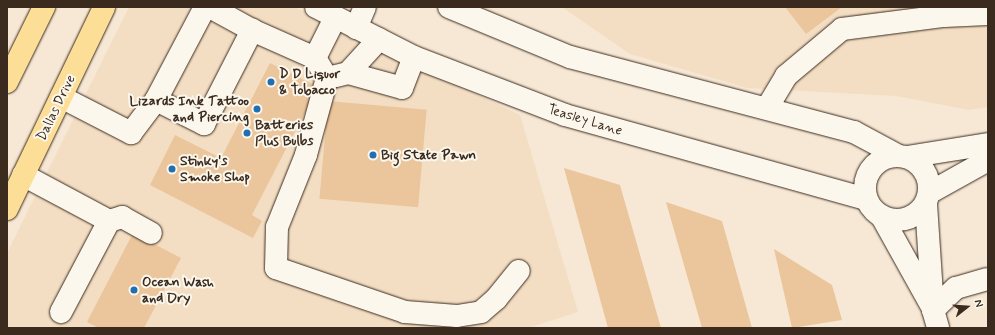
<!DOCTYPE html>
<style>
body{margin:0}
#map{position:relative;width:995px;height:335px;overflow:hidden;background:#f6e8d4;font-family:Mynerve,sans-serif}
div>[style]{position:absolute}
.built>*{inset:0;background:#f3dec3}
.building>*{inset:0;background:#ebc59c;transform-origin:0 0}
.roads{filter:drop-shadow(0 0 1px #3b2a1e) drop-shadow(0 0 1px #3b2a1e)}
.minor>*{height:22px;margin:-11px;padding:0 11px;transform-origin:11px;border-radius:11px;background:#fbf7ec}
.minor>.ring{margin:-11px;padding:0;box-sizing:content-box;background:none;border:22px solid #fbf7ec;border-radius:50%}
.major>*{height:22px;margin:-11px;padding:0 11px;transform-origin:11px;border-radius:11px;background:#fdde96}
.dots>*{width:11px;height:11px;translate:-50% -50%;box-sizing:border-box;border:2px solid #fbf7ec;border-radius:50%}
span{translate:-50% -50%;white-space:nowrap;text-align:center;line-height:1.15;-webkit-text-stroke:4px #fbf7ec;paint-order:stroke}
.poi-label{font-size:14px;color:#3b2a1e;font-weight:700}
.left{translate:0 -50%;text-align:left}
.right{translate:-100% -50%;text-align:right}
.street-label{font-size:14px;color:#3b2a1e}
.frame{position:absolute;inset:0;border:8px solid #3b2a1e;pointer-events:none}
.north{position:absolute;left:947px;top:287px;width:40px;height:40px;-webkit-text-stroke:3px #fbf7ec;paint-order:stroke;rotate:73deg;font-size:11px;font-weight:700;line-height:16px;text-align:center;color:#3b2a1e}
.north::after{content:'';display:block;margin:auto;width:14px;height:18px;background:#3b2a1e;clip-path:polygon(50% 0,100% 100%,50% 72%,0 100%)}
</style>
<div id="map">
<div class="built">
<div style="clip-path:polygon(129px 7px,295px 7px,520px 115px,578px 312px,528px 328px,7px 328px,7px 253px)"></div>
<div style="clip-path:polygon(562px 7px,988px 7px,988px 107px,969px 110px,896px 96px,747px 88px,630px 54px)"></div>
</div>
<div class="building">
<div style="clip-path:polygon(785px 7px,842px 7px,806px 34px)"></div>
<div style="clip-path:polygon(270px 63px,318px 87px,252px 215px,262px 221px,253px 238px,150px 185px,175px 135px,221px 158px)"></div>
<div style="left:328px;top:101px;width:99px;height:98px;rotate:5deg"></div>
<div style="clip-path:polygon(564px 168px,620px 185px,661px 328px,608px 328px)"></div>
<div style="clip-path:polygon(666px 202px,722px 221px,752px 328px,702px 328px)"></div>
<div style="clip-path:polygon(133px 233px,181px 258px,144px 328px,99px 328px,87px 322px)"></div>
<div style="clip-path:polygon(774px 249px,832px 285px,842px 320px,792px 328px)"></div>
</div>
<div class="roads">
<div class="minor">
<div style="left:210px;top:7px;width:48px;rotate:28.7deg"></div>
<div style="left:316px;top:7px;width:110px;rotate:27deg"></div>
<div style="left:414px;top:57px;width:162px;rotate:21deg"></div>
<div style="left:565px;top:115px;width:313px;rotate:15.6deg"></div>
<div style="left:449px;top:7px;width:131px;rotate:22.5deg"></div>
<div style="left:570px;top:57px;width:294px;rotate:14.8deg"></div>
<div style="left:854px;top:132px;width:49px;rotate:28.1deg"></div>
<div style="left:356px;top:28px;width:23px;rotate:-67deg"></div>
<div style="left:315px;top:58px;width:23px;rotate:59deg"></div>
<div style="left:327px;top:78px;width:80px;rotate:105.3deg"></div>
<div style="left:306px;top:155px;width:78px;rotate:111.9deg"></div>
<div style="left:277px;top:227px;width:41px;rotate:91.4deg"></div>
<div style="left:276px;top:268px;width:136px;rotate:18.8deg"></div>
<div style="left:405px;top:312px;width:52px;rotate:4.4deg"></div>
<div style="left:457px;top:316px;width:24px;rotate:-9deg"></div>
<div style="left:481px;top:312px;width:20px;rotate:-41deg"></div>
<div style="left:496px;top:299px;width:36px;rotate:-51deg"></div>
<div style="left:348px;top:73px;width:56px;rotate:15.5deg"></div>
<div style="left:402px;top:88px;width:33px;rotate:-69deg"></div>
<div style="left:336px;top:76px;width:12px;rotate:-14deg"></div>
<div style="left:348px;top:73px;width:46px;rotate:-47.6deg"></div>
<div style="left:61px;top:97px;width:79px;rotate:27.2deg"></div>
<div style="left:131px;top:133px;width:41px;rotate:-52.9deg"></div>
<div style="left:156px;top:100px;width:54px;rotate:26.6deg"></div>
<div style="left:204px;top:124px;width:106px;rotate:-62.9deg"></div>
<div style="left:252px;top:30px;width:69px;rotate:24deg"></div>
<div style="left:315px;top:58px;width:45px;rotate:-63.4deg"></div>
<div style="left:156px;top:100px;width:105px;rotate:-62.2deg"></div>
<div style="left:767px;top:108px;width:37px;rotate:-59deg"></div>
<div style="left:786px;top:76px;width:73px;rotate:-40deg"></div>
<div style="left:842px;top:29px;width:103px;rotate:-7.3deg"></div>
<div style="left:944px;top:16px;width:44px;rotate:-2.6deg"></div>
<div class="ring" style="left:865px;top:156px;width:42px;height:42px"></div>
<div style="left:907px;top:157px;width:82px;rotate:-9.1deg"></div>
<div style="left:23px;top:175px;width:98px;rotate:28.1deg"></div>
<div style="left:109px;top:221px;width:103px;rotate:117.8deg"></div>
<div style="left:929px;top:193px;width:68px;rotate:-29.2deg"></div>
<div style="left:926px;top:204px;width:106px;rotate:86.2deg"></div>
<div style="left:933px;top:310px;width:19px;rotate:74deg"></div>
<div style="left:882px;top:217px;width:101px;rotate:60.9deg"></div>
<div style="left:109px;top:221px;width:14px;rotate:-17deg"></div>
<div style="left:122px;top:217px;width:33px;rotate:29deg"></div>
<div style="left:933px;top:310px;width:32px;rotate:-44deg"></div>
<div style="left:956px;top:288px;width:32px;rotate:-16deg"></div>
</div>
<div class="major">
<div style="left:7px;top:82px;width:84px;rotate:-63.7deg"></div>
<div style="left:7px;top:209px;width:224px;rotate:-64.3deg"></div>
</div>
</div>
<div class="dots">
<div style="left:271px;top:82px;background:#1f6fb2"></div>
<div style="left:257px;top:109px;background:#1f6fb2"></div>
<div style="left:247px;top:133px;background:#1f6fb2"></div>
<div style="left:373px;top:155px;background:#1f6fb2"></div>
<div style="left:172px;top:169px;background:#1f6fb2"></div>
<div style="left:134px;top:290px;background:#1f6fb2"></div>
</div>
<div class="poi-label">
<span class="left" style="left:279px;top:82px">D D Liquor<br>&amp; Tobacco</span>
<span class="right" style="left:249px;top:109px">Lizards Ink Tattoo<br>and Piercing</span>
<span class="left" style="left:255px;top:133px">Batteries<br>Plus Bulbs</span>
<span class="left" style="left:381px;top:155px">Big State Pawn</span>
<span class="left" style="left:180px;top:169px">Stinky's<br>Smoke Shop</span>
<span class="left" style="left:142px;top:290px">Ocean Wash<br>and Dry</span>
</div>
<div class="street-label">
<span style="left:56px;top:108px;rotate:-64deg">Dallas Drive</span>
<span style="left:585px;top:120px;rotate:17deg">Teasley Lane</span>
</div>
<div class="frame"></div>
<div class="north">N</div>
</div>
